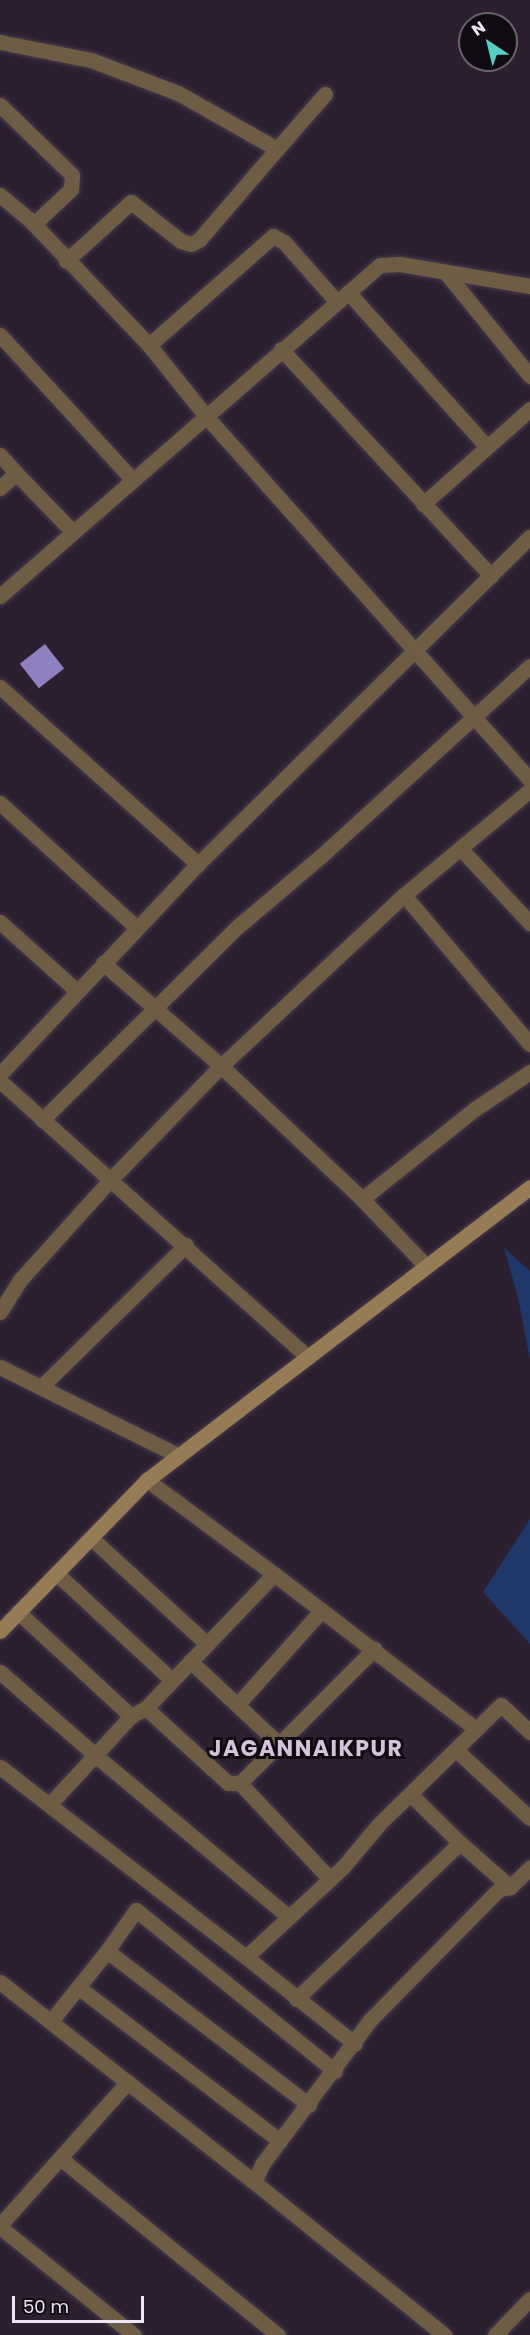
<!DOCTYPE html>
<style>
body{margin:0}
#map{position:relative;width:530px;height:2335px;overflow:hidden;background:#2c1f30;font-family:Poppins,sans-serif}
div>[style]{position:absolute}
.water>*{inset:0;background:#203869}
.building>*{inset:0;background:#8f81bf;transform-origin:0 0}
.roads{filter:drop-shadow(0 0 2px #473b4b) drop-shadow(0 0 2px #473b4b)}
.street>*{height:15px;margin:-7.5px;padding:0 7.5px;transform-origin:7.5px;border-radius:7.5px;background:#6d5d45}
.secondary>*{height:15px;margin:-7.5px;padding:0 7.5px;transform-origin:7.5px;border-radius:7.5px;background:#957c55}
span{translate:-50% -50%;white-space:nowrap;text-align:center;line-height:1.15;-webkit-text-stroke:6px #110c13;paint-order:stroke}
.district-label{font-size:22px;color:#d4c4db;font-weight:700;letter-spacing:1.5px}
.north{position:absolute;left:458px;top:12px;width:60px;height:60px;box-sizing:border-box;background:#110c13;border:2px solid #69636c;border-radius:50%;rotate:325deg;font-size:16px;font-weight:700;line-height:24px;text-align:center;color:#eee6f2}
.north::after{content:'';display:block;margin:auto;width:21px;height:27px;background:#55cec6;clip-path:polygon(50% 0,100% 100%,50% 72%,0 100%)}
.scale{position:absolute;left:12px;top:2296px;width:132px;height:27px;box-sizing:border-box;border:3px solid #eee6f2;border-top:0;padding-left:8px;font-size:18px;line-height:21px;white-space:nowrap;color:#eee6f2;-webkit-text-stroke:4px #110c13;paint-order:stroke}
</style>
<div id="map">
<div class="water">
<div style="clip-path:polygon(504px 1248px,530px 1271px,530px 1360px,518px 1297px)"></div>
<div style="clip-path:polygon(530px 1519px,530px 1644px,483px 1592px)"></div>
</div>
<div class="building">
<div style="left:45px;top:644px;width:31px;height:32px;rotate:52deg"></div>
</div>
<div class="roads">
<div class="street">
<div style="left:0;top:42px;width:93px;rotate:11.2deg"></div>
<div style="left:91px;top:60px;width:93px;rotate:20.8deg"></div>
<div style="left:178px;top:93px;width:114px;rotate:29.5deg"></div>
<div style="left:277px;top:149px;width:73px;rotate:-48.9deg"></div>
<div style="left:0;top:105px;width:100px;rotate:44.2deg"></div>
<div style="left:72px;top:175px;width:14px;rotate:94deg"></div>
<div style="left:71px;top:189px;width:51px;rotate:136.6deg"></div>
<div style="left:0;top:195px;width:38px;rotate:40deg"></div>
<div style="left:29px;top:219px;width:174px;rotate:46.4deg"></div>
<div style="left:149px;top:345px;width:90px;rotate:51.3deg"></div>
<div style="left:205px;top:415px;width:489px;rotate:48.3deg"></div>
<div style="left:66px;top:261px;width:88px;rotate:-42.2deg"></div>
<div style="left:131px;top:202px;width:63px;rotate:38deg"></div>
<div style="left:181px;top:241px;width:10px;rotate:17deg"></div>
<div style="left:191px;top:244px;width:9px;rotate:-27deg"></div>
<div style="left:199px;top:240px;width:120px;rotate:-49.4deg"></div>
<div style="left:446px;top:273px;width:133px;rotate:50.8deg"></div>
<div style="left:348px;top:292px;width:207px;rotate:48.1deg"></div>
<div style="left:0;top:335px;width:194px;rotate:47.5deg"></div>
<div style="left:149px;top:345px;width:165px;rotate:-41.3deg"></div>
<div style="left:273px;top:236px;width:13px;rotate:29deg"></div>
<div style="left:284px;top:242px;width:80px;rotate:48.5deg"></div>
<div style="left:281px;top:349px;width:309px;rotate:47.2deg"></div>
<div style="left:0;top:455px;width:24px;rotate:48deg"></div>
<div style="left:0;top:488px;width:22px;rotate:-43deg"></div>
<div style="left:16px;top:473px;width:81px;rotate:46deg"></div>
<div style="left:423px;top:504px;width:143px;rotate:-41.6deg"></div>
<div style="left:0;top:596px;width:504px;rotate:-41.06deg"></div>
<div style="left:380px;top:265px;width:20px;rotate:-3deg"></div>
<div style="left:400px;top:264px;width:132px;rotate:9.6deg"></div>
<div style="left:0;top:687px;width:266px;rotate:41.8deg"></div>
<div style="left:0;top:803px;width:184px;rotate:42.4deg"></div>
<div style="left:460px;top:848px;width:103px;rotate:47deg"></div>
<div style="left:404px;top:895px;width:195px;rotate:49.8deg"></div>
<div style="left:0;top:922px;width:103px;rotate:41.9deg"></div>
<div style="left:103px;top:963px;width:157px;rotate:41.1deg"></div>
<div style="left:221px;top:1066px;width:194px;rotate:43.3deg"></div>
<div style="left:362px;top:1199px;width:91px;rotate:46.3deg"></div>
<div style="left:0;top:1074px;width:289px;rotate:-46.7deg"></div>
<div style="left:198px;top:864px;width:466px;rotate:-44.6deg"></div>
<div style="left:0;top:1081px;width:414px;rotate:41.9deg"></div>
<div style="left:42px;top:1120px;width:273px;rotate:-44.7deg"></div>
<div style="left:236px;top:928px;width:111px;rotate:-40.3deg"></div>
<div style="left:321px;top:856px;width:282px;rotate:-42.3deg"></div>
<div style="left:362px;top:1199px;width:146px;rotate:-38.6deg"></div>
<div style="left:476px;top:1108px;width:65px;rotate:-33.7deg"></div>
<div style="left:0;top:1312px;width:38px;rotate:-58deg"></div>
<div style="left:20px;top:1280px;width:135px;rotate:-48deg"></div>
<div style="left:110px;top:1180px;width:159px;rotate:-45.8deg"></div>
<div style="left:221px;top:1066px;width:250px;rotate:-43.1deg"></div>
<div style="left:404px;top:895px;width:164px;rotate:-39.8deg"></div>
<div style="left:0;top:1367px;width:198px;rotate:26.4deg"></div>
<div style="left:41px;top:1387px;width:203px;rotate:-44.4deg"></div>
<div style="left:147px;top:1480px;width:158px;rotate:36.5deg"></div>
<div style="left:91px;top:1538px;width:157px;rotate:42.4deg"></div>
<div style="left:56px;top:1573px;width:158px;rotate:42.7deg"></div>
<div style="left:18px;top:1612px;width:154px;rotate:42.6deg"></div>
<div style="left:190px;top:1661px;width:122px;rotate:43deg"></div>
<div style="left:0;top:1672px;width:126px;rotate:41.1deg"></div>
<div style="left:95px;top:1755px;width:67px;rotate:132.6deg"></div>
<div style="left:237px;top:1705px;width:127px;rotate:-48.2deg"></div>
<div style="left:146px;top:1708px;width:17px;rotate:152deg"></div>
<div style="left:131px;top:1716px;width:53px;rotate:132.7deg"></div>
<div style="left:95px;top:1755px;width:253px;rotate:39.9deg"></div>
<div style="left:456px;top:1750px;width:100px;rotate:42.6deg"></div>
<div style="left:0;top:1767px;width:311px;rotate:37.7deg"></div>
<div style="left:246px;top:1957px;width:132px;rotate:-42.9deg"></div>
<div style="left:343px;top:1867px;width:57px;rotate:-49.9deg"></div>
<div style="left:380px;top:1823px;width:169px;rotate:-44.3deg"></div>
<div style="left:501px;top:1705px;width:40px;rotate:43deg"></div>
<div style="left:240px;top:1783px;width:190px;rotate:-45deg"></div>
<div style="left:460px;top:1843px;width:67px;rotate:41.3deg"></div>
<div style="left:330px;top:1879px;width:132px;rotate:-133.2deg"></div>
<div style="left:240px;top:1783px;width:12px;rotate:180deg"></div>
<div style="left:228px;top:1783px;width:111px;rotate:-137.6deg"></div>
<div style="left:146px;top:1708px;width:185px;rotate:-46.3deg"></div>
<div style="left:274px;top:1574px;width:255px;rotate:37.5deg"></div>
<div style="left:107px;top:1951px;width:50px;rotate:-54.7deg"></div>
<div style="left:136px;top:1910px;width:256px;rotate:39deg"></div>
<div style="left:246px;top:1957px;width:139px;rotate:38.6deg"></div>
<div style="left:0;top:1982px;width:323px;rotate:38.2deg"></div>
<div style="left:254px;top:2182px;width:21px;rotate:-65deg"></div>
<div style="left:263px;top:2163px;width:179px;rotate:-53.2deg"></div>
<div style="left:370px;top:2020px;width:184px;rotate:-45.4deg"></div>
<div style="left:499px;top:1889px;width:11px;rotate:-10deg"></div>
<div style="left:510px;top:1887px;width:28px;rotate:-44deg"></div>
<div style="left:78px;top:1987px;width:254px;rotate:37.3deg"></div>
<div style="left:296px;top:1999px;width:226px;rotate:-43.6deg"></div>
<div style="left:460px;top:1843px;width:69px;rotate:-135.6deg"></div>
<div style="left:51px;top:2021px;width:90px;rotate:-51.3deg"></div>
<div style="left:107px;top:1951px;width:254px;rotate:37.3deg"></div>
<div style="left:60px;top:2158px;width:281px;rotate:39.1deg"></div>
<div style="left:254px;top:2182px;width:244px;rotate:38.8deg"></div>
<div style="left:0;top:2225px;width:192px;rotate:-48.2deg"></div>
<div style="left:0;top:2227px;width:172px;rotate:38.9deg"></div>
<div style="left:495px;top:2335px;width:50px;rotate:-45.8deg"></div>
</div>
<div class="secondary">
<div style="left:0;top:1631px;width:211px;rotate:-45.8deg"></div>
<div style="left:147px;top:1480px;width:482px;rotate:-37.4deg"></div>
</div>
</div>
<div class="district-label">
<span style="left:306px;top:1749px">JAGANNAIKPUR</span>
</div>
<div class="north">N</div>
<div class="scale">50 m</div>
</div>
